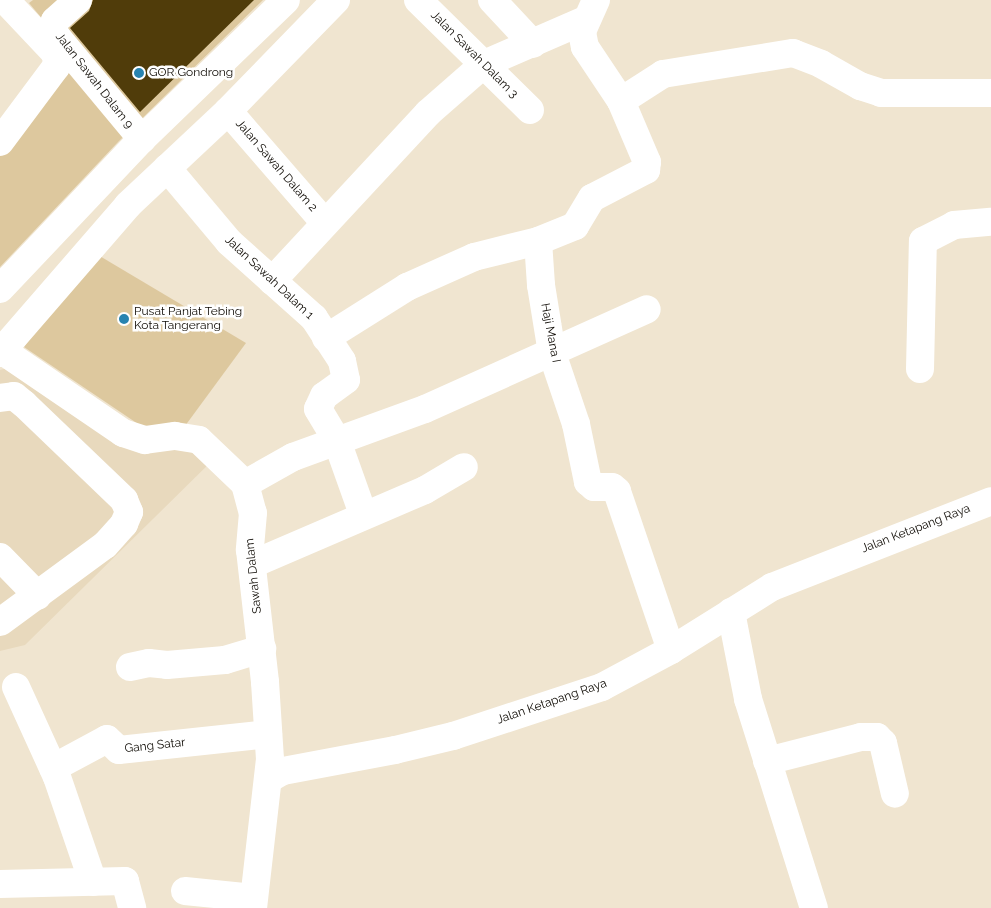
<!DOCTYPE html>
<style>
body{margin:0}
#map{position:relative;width:991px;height:908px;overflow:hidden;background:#f0e5d0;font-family:Raleway,sans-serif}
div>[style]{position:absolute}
.built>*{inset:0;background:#e8d9bd}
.green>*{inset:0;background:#ddc89e}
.building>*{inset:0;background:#503c0a}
.minor>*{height:28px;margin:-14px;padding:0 14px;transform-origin:14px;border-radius:14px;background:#fff}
.dots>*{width:14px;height:14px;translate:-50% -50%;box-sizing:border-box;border:2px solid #fff;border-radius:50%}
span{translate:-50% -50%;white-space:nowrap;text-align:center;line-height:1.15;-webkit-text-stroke:5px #fff;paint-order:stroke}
.street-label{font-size:12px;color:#0f0b05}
.poi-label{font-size:12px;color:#0f0b05}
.left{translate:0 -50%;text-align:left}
</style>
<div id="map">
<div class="built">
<div style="clip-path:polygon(9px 368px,143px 447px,189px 443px,218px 455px,25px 645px,0 651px,0 370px)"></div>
</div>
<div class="green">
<div style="clip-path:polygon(33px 0,263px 0,119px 141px,0 267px,0 141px,71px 53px,29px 3px)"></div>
<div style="clip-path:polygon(98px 255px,246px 343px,185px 426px,147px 430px,24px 347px,59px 294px)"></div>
</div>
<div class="building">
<div style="clip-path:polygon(93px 0,254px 0,140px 112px,70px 28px,89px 11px)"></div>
</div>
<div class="minor">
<div style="left:78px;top:0;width:31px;rotate:138deg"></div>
<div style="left:55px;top:21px;width:8px;rotate:113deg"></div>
<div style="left:52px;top:28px;width:10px;rotate:61deg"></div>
<div style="left:57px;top:37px;width:133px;rotate:50.2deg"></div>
<div style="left:418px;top:0;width:157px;rotate:44.5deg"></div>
<div style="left:492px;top:0;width:60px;rotate:47deg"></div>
<div style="left:596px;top:0;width:35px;rotate:114deg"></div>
<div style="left:582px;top:32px;width:15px;rotate:79deg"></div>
<div style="left:585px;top:47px;width:65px;rotate:56.3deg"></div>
<div style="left:228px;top:111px;width:147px;rotate:49.1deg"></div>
<div style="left:0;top:142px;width:94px;rotate:-53.3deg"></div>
<div style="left:56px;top:67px;width:7px;rotate:-82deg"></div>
<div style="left:57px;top:60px;width:7px;rotate:-106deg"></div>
<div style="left:55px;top:53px;width:73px;rotate:-133.3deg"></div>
<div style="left:167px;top:168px;width:97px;rotate:50deg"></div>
<div style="left:229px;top:242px;width:114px;rotate:41.8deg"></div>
<div style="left:314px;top:318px;width:51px;rotate:56.9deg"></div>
<div style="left:342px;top:361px;width:19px;rotate:78deg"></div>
<div style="left:346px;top:380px;width:27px;rotate:144deg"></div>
<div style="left:324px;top:396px;width:14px;rotate:115deg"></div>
<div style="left:318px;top:409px;width:37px;rotate:59deg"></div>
<div style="left:337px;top:441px;width:77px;rotate:70.4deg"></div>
<div style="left:272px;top:281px;width:229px;rotate:-47.1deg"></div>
<div style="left:428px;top:113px;width:74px;rotate:-41.2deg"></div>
<div style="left:484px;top:64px;width:110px;rotate:-23.5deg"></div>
<div style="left:0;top:289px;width:207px;rotate:-46.6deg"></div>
<div style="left:142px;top:139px;width:200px;rotate:-44deg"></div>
<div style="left:326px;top:338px;width:96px;rotate:-32.2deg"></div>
<div style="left:407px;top:287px;width:73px;rotate:-24.1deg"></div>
<div style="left:474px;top:257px;width:66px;rotate:-14deg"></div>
<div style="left:0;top:349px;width:149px;rotate:34.3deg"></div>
<div style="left:123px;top:433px;width:23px;rotate:18deg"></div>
<div style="left:145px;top:440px;width:30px;rotate:-8deg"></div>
<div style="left:175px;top:436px;width:24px;rotate:9deg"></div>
<div style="left:199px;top:440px;width:64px;rotate:43.7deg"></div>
<div style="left:245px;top:484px;width:30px;rotate:75deg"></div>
<div style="left:253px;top:513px;width:37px;rotate:95deg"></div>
<div style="left:250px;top:550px;width:133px;rotate:83.5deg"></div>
<div style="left:265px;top:682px;width:77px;rotate:86.3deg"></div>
<div style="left:270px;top:759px;width:150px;rotate:96.5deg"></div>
<div style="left:0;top:353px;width:196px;rotate:-49.1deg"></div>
<div style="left:128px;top:205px;width:137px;rotate:-43.2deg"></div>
<div style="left:228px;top:111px;width:155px;rotate:-45.8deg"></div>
<div style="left:920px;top:369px;width:128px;rotate:-88.7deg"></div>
<div style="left:923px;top:241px;width:35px;rotate:-27deg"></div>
<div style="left:954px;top:225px;width:37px;rotate:-5deg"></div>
<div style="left:0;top:398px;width:14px;rotate:-8deg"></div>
<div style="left:14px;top:396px;width:13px;rotate:39deg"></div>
<div style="left:24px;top:404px;width:139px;rotate:43.8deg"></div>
<div style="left:124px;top:500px;width:13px;rotate:67deg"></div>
<div style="left:129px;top:512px;width:13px;rotate:113deg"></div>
<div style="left:124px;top:524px;width:28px;rotate:132deg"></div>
<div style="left:105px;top:545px;width:130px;rotate:143.7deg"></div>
<div style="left:245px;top:484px;width:55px;rotate:-29.4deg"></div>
<div style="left:293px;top:457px;width:140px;rotate:-20deg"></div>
<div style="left:425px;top:409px;width:243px;rotate:-24.2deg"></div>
<div style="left:0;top:557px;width:54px;rotate:45.7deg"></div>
<div style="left:253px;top:564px;width:187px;rotate:-23.3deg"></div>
<div style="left:425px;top:490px;width:45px;rotate:-30.5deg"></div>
<div style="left:731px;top:612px;width:89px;rotate:78.9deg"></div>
<div style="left:748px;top:699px;width:219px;rotate:72.5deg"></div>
<div style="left:671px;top:650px;width:168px;rotate:-108.8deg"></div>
<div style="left:617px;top:491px;width:6px;rotate:-141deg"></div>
<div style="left:612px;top:487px;width:18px;rotate:180deg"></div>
<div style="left:594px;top:487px;width:8px;rotate:-140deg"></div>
<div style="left:588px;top:482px;width:59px;rotate:-101.7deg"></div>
<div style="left:576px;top:424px;width:75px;rotate:-108.7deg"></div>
<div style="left:552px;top:353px;width:69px;rotate:-99.2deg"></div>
<div style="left:541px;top:285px;width:44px;rotate:-93.9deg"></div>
<div style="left:538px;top:241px;width:40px;rotate:-22deg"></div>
<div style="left:575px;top:226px;width:33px;rotate:-59deg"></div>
<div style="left:592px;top:198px;width:61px;rotate:-27.4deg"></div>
<div style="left:646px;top:170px;width:8px;rotate:-83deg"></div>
<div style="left:647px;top:162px;width:66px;rotate:-113.1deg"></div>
<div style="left:621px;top:101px;width:50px;rotate:-32.7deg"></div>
<div style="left:663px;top:74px;width:132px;rotate:-9.2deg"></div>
<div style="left:793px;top:53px;width:30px;rotate:21deg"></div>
<div style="left:821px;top:64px;width:45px;rotate:29.4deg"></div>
<div style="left:860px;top:86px;width:22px;rotate:18deg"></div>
<div style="left:881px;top:93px;width:110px"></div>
<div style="left:130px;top:667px;width:19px;rotate:-12deg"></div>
<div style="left:149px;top:663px;width:18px;rotate:6deg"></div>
<div style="left:167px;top:665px;width:58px;rotate:-4.9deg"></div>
<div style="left:225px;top:660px;width:39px;rotate:-17deg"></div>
<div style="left:16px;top:687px;width:99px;rotate:65.5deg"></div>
<div style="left:57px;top:777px;width:111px;rotate:71.1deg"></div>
<div style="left:767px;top:761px;width:97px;rotate:-14.3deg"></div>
<div style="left:861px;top:737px;width:16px"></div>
<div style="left:877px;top:737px;width:8px;rotate:45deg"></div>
<div style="left:883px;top:743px;width:52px;rotate:76.8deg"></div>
<div style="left:53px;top:768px;width:61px;rotate:-28.2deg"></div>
<div style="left:107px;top:739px;width:16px;rotate:43deg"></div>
<div style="left:119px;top:750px;width:150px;rotate:-6.1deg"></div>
<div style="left:269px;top:779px;width:16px;rotate:-30deg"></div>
<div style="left:283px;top:771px;width:114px;rotate:-10.6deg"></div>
<div style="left:395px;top:750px;width:60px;rotate:-13.6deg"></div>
<div style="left:453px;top:736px;width:157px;rotate:-18.2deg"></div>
<div style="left:602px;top:687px;width:78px;rotate:-28.2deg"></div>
<div style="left:671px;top:650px;width:119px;rotate:-32deg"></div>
<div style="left:772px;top:587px;width:235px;rotate:-21.4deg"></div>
<div style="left:0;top:884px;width:125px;rotate:-1.4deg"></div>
<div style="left:125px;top:881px;width:28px;rotate:75deg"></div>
<div style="left:185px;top:891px;width:69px;rotate:5.8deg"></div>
</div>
<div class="dots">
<div style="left:139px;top:73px;background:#2783b0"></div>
<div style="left:124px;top:319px;background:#2783b0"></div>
</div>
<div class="street-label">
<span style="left:474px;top:55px;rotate:45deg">Jalan Sawah Dalam 3</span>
<span style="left:94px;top:81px;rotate:52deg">Jalan Sawah Dalam 9</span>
<span style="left:276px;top:166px;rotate:49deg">Jalan Sawah Dalam 2</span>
<span style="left:269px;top:278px;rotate:43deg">Jalan Sawah Dalam 1</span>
<span style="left:550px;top:333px;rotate:79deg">Haji Mana I</span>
<span style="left:916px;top:529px;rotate:-21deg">Jalan Ketapang Raya</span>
<span style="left:254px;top:576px;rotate:-96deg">Sawah Dalam</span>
<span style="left:552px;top:702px;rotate:-19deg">Jalan Ketapang Raya</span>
<span style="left:155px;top:746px;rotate:-6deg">Gang Satar</span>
</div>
<div class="poi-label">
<span class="left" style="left:149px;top:73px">GOR Gondrong</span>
<span class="left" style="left:134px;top:319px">Pusat Panjat Tebing<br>Kota Tangerang</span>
</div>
</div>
